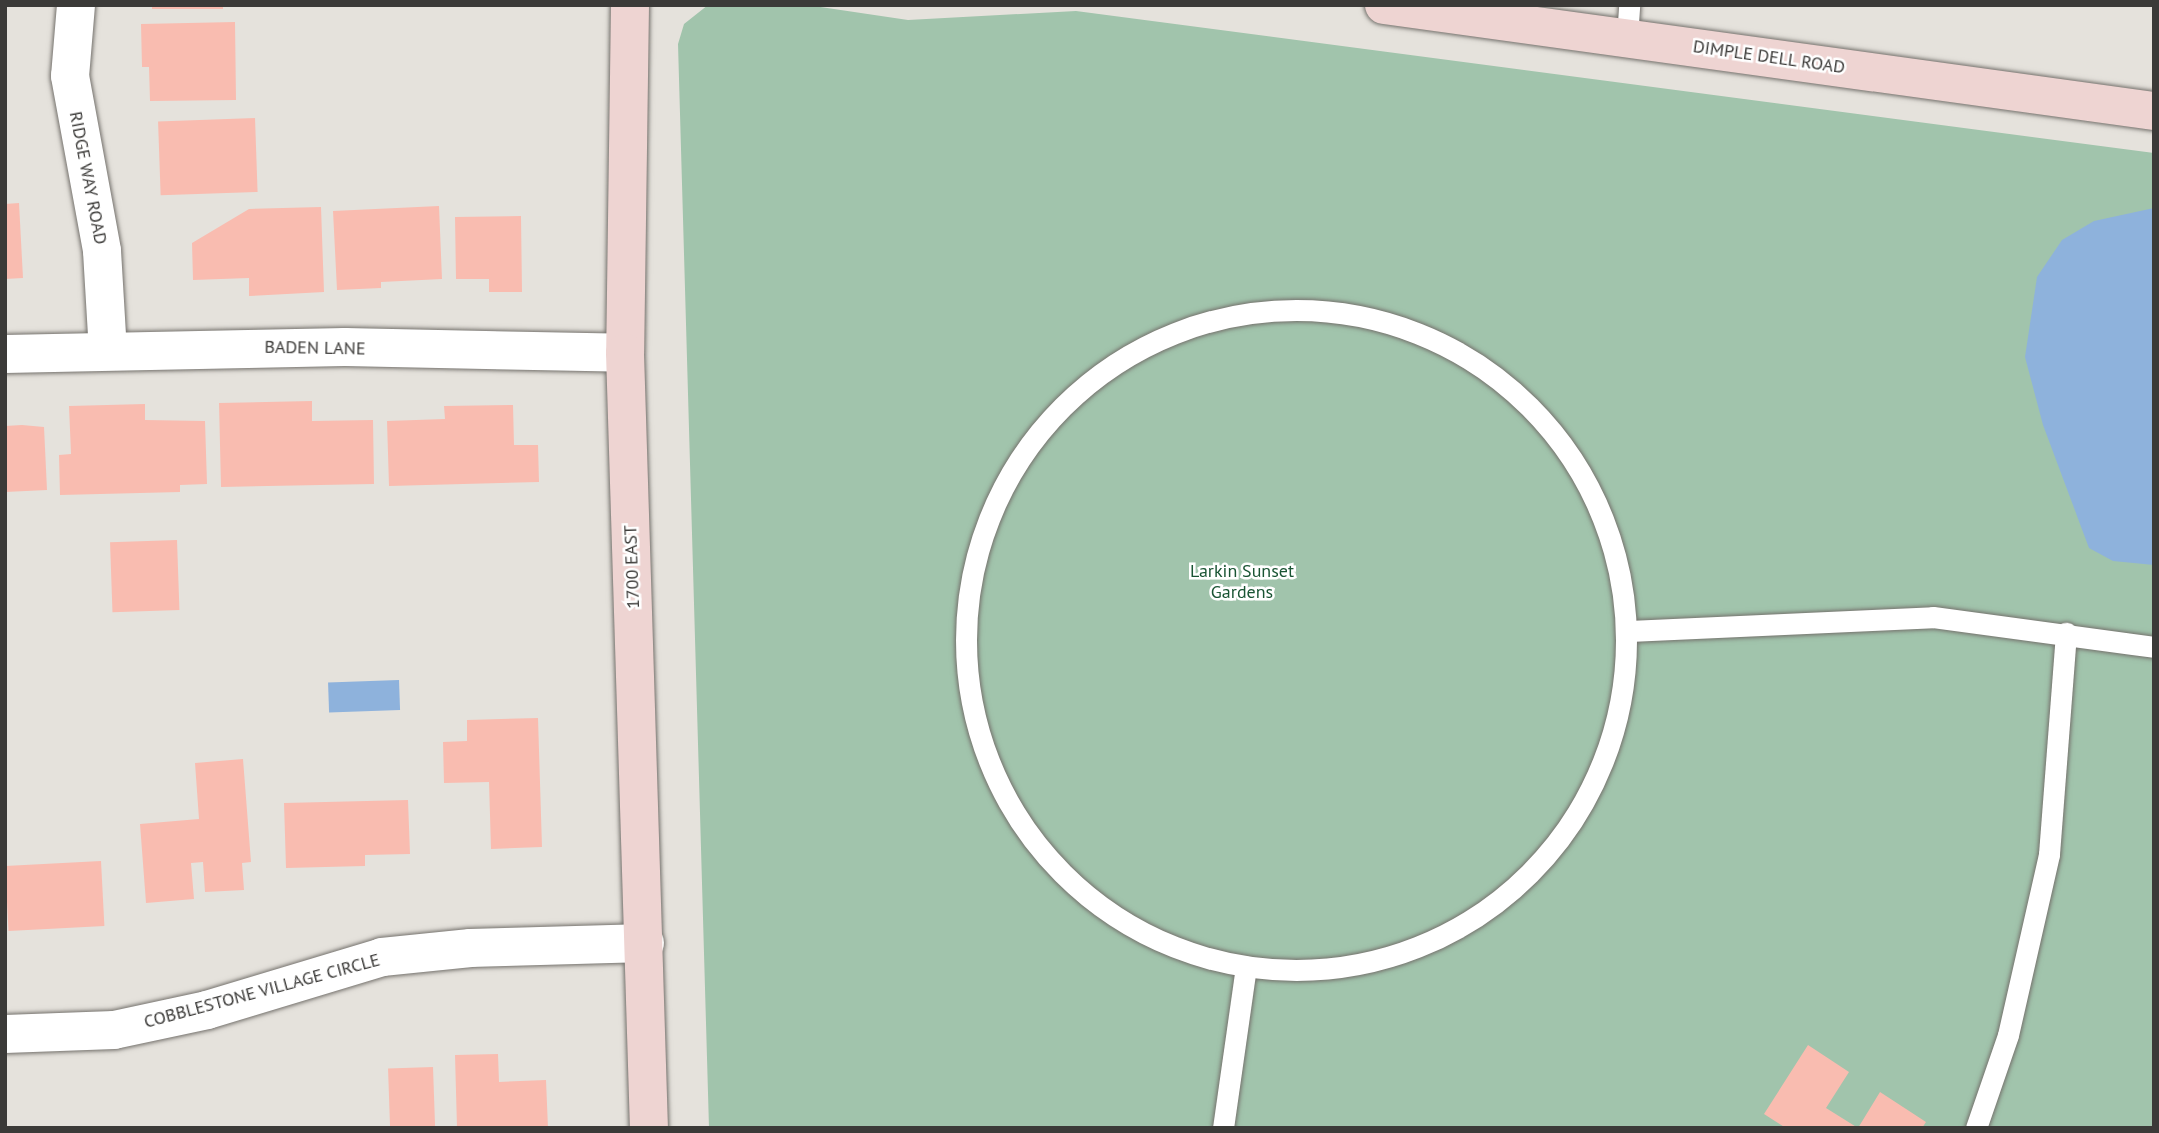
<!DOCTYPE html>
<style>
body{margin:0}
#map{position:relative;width:2159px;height:1133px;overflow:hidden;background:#e5e2dc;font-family:"PT Sans",sans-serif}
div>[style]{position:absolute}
.green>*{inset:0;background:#a1c4ac}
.water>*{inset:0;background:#8eb2dc;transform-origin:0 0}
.building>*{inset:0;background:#f9bcb0;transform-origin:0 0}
.roads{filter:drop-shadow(0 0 2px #75726d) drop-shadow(0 0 2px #75726d)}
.lane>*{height:21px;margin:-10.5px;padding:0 10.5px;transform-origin:10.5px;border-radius:10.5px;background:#fff}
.lane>.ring{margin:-10.5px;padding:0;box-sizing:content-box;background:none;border:21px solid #fff;border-radius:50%}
.street>*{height:38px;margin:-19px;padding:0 19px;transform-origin:19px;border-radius:19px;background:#fff}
.secondary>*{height:38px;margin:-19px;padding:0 19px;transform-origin:19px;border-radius:19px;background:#eed4d2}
span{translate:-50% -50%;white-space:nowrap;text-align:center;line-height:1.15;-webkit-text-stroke:5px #fff;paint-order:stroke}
.street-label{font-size:18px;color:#3b3a38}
.park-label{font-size:18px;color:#195433}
.frame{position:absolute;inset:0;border:7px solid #3b3a38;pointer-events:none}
</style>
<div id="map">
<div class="green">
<div style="clip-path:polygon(708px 5px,807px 5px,908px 20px,1076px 11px,2154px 153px,2154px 1128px,709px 1128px,678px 44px,684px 24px)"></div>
</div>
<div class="water">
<div style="clip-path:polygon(2154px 208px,2154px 565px,2113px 561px,2089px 548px,2043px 425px,2025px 357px,2037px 277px,2062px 240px,2094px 221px)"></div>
<div style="left:399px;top:680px;width:30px;height:71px;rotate:88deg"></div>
</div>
<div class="building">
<div style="left:152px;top:5px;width:71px;height:4px"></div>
<div style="clip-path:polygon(235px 22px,236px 100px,150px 101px,149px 67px,142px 67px,141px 24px)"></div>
<div style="left:255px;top:118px;width:74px;height:97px;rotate:88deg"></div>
<div style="clip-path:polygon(19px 203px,23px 278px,5px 279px,5px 204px)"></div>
<div style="clip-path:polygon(439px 206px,442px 279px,381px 282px,381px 288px,337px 290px,333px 211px)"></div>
<div style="clip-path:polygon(321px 207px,324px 292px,249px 296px,249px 278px,193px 280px,192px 243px,249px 209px)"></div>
<div style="clip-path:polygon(521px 216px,522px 292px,489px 292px,489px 279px,456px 279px,455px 217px)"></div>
<div style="clip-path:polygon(312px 401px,312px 421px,373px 420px,374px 484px,221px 487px,219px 403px)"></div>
<div style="clip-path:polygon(145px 404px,145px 420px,205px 421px,207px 484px,180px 485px,180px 492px,60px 495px,59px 455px,71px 454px,69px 406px)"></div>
<div style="clip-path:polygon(513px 405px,514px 445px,538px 445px,539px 482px,389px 486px,387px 421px,445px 419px,444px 406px)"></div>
<div style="clip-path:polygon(22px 425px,44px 427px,47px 490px,5px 492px,5px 426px)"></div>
<div style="left:177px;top:540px;width:70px;height:67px;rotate:88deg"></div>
<div style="clip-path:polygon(538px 718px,542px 847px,491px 849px,489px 782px,444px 783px,443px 742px,467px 741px,467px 720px)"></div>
<div style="clip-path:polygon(243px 759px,251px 862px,242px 863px,244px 890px,205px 892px,203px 862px,191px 863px,194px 899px,146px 903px,140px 824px,199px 819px,195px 763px)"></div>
<div style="clip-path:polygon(408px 800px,410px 854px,365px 855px,365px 866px,286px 868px,284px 803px)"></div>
<div style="left:101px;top:861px;width:65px;height:96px;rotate:87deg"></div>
<div style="clip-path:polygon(1808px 1045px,1849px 1072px,1826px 1108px,1858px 1128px,1880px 1092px,1926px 1122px,1922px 1128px,1786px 1128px,1764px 1114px)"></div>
<div style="clip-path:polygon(498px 1054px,499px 1082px,546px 1080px,548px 1128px,457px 1128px,455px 1055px)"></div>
<div style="left:433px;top:1067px;width:61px;height:45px;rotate:88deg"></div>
</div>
<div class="roads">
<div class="lane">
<div style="left:1627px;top:37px;width:32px;rotate:-86deg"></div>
<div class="ring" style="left:966px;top:310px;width:639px;height:639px"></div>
<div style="left:1629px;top:631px;width:304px;rotate:-2.6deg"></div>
<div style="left:1933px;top:617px;width:223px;rotate:7.7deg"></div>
<div style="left:1223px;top:1128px;width:163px;rotate:-81.9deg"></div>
<div style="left:1976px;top:1128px;width:98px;rotate:-71deg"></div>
<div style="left:2008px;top:1035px;width:186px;rotate:-77.2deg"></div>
<div style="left:2049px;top:854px;width:222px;rotate:-85.6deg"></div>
</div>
<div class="street">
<div style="left:76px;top:5px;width:71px;rotate:94.8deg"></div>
<div style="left:70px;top:76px;width:178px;rotate:79.6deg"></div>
<div style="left:102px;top:251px;width:100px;rotate:86.6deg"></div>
<div style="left:5px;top:354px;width:340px;rotate:-1.2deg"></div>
<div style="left:345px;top:347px;width:280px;rotate:1.2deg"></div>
<div style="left:5px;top:1034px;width:109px;rotate:-2.1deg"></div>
<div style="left:114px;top:1030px;width:95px;rotate:-12.1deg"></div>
<div style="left:207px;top:1010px;width:183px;rotate:-16.8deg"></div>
<div style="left:382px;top:957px;width:89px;rotate:-5.8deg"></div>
<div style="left:471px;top:948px;width:174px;rotate:-1.6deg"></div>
</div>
<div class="secondary">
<div style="left:630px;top:5px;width:348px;rotate:90.8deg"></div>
<div style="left:625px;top:353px;width:775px;rotate:88.23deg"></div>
<div style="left:1384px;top:5px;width:777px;rotate:7.84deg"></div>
</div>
</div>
<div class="street-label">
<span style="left:1769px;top:57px;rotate:8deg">DIMPLE DELL ROAD</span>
<span style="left:88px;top:178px;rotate:79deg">RIDGE WAY ROAD</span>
<span style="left:315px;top:348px;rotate:1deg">BADEN LANE</span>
<span style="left:632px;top:567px;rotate:-92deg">1700 EAST</span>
<span style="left:262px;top:991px;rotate:-15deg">COBBLESTONE VILLAGE CIRCLE</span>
</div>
<div class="park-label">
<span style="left:1242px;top:582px">Larkin Sunset<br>Gardens</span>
</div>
<div class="frame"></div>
</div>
